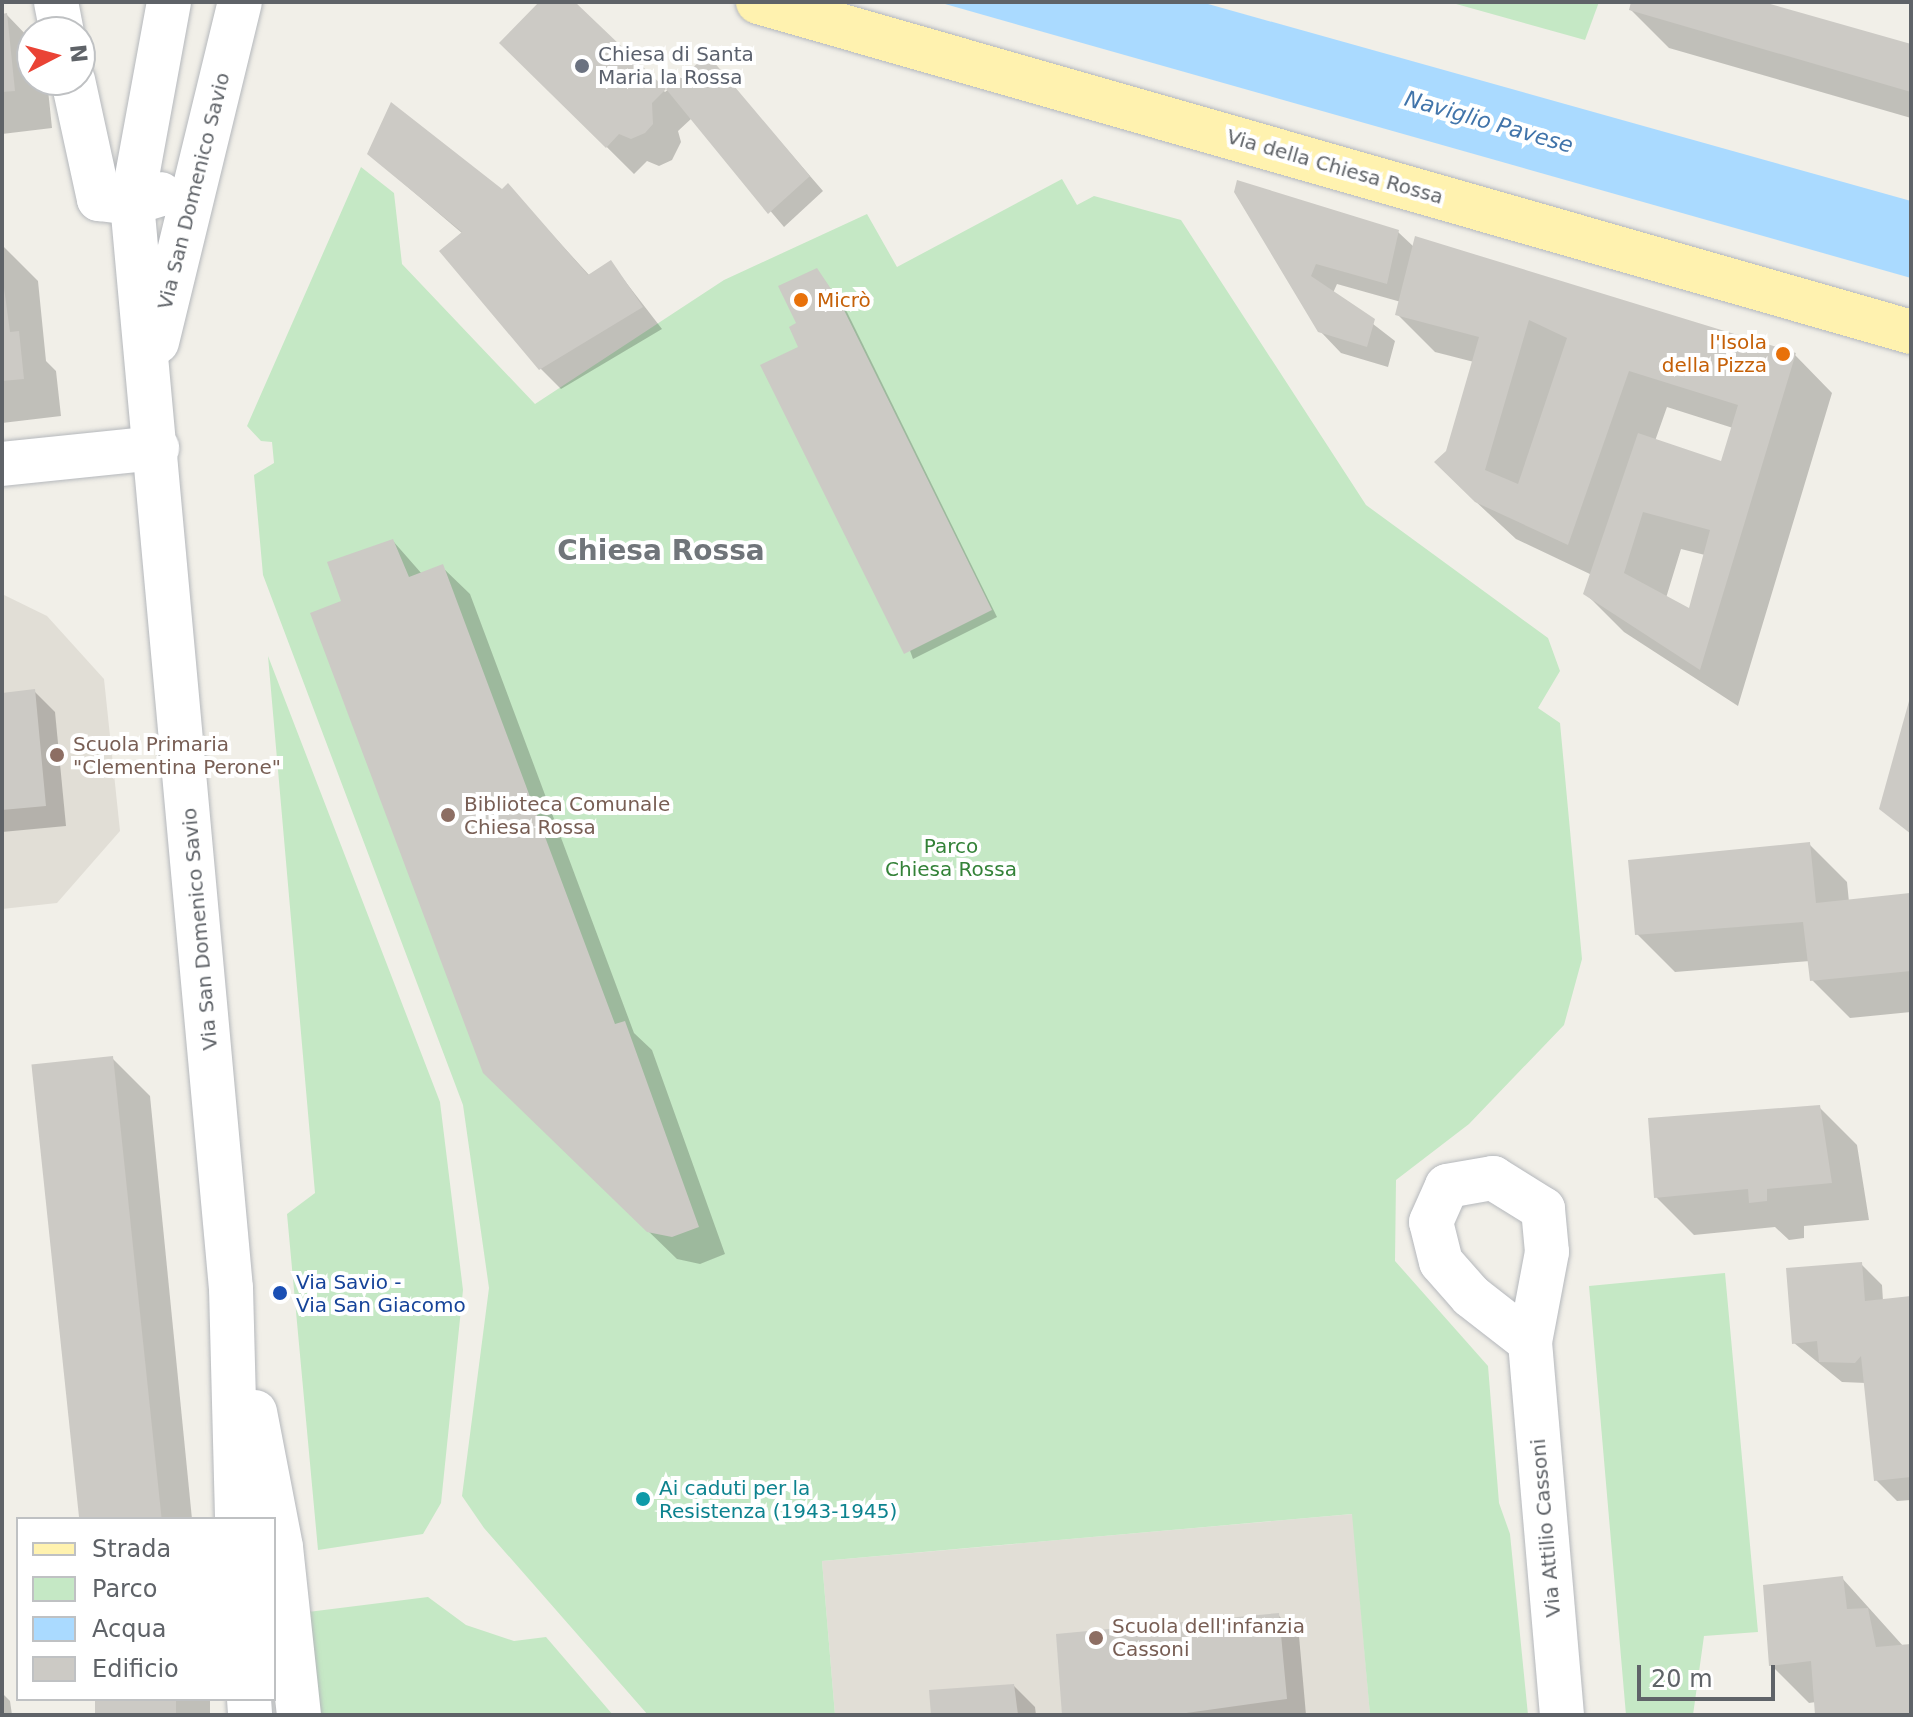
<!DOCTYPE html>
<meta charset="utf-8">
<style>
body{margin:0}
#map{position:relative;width:1913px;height:1717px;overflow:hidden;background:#f1efe8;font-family:"DejaVu Sans",sans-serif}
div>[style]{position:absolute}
.education>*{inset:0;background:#e1ded6}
.green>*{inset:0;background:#c5e8c5}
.water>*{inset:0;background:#aadaff}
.shadow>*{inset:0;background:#0003;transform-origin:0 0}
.building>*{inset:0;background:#cccac5;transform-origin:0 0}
.roads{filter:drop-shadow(0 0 2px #b5b8bc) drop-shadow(0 0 2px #b5b8bc)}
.street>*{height:44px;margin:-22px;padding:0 22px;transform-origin:22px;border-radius:22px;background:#fff}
.primary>*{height:44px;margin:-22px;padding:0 22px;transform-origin:22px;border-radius:22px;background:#fff2af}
.dots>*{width:22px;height:22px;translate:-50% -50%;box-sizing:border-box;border:4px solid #fff;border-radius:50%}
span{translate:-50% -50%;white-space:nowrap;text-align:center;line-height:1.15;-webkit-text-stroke:8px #fff;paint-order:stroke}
.worship-label{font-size:20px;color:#5b616d}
.left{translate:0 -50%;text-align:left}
.street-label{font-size:20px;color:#5f6368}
.food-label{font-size:20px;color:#c56008}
.right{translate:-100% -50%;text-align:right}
.education-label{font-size:20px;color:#785e54}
.park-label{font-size:20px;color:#348238}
.transit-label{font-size:20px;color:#164399}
.culture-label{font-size:20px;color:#0d838f}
.water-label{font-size:22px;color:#4174aa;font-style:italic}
.district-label{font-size:28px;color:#70757a;font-weight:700}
.frame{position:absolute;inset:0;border:4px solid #5f6368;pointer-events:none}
.legend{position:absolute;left:16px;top:1517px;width:260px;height:184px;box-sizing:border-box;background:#fff;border:2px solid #bfc1c3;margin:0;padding:10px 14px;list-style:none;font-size:24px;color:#5f6368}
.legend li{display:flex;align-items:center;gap:16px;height:40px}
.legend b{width:40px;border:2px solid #bfc1c3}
.north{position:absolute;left:16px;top:16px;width:80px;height:80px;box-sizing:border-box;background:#fff;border:2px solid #bfc1c3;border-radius:50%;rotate:84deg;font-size:22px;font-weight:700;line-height:32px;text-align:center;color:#5f6368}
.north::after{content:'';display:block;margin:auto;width:28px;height:36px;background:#ea4335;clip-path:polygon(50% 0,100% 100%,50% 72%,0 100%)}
.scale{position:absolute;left:1637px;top:1665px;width:138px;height:36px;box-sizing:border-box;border:4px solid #5f6368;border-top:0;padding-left:10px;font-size:24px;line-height:28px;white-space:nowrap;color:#5f6368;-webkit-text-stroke:6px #fff;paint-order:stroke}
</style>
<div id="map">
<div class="education">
<div style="clip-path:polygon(2px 594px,47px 616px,104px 679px,120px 831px,57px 903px,2px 909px)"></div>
<div style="clip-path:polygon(1353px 1514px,1370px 1715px,835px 1715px,822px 1561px)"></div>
</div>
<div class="green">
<div style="clip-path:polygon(1449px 2px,1599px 2px,1585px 40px)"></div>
<div style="clip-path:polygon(361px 167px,394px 193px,402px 264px,535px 404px,724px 280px,867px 214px,897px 267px,1062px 179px,1077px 205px,1094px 196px,1181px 220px,1366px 505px,1548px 638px,1560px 671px,1538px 708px,1560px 723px,1582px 959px,1564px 1025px,1469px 1124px,1396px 1180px,1395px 1261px,1488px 1366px,1499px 1503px,1510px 1534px,1528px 1715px,1370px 1715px,1352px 1514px,822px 1561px,835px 1715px,648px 1715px,484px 1528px,462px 1496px,489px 1288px,463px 1105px,263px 575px,254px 475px,274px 463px,272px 442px,261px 441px,247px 426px)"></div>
<div style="clip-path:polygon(268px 656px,440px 1102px,463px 1290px,441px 1503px,423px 1534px,318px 1550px,287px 1214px,315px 1193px)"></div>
<div style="clip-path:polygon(1725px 1273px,1758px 1632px,1704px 1636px,1693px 1715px,1626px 1715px,1589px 1286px)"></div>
<div style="clip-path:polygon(428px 1597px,466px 1625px,514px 1641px,546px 1637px,613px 1715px,318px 1715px,308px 1612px)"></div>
</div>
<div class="water">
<div style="clip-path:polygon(938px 2px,1201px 2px,1911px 201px,1911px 278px)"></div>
</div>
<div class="shadow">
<div style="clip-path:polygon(543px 2px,573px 2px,665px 92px,708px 58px,823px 191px,784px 227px,692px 118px,678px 131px,681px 142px,672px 160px,659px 166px,647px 161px,634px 174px,502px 43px)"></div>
<div style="clip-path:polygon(1633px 2px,1756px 2px,1911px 46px,1911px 118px,1669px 48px,1631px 10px)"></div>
<div style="clip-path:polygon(7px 15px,32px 41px,32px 80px,47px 80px,52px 128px,2px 134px,2px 16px)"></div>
<div style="clip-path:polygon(369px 154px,502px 191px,508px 186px,590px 276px,611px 263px,662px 329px,561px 389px,540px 368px,463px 234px)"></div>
<div style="clip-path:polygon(evenodd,1236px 192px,1398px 232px,1414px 247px,1795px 355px,1832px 393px,1738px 706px,1624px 632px,1586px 594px,1592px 575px,1516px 539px,1474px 500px,1448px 452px,1474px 362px,1435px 352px,1397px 314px,1401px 302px,1337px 284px,1333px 293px,1395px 341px,1388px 367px,1341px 353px,1320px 331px,1236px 192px,1667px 407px,1733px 428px,1722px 464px,1655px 441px,1667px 407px,1236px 192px,1681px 549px,1705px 555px,1691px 611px,1666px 598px,1681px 549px)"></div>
<div style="clip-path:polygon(2px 245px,38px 281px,46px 361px,56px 371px,61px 416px,2px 423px)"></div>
<div style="clip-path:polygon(817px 270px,847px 312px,997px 617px,913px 659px,801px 348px)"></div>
<div style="clip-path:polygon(393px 541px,422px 574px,442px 567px,470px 594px,634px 1033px,652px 1050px,725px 1254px,700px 1264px,677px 1259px,513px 1100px,343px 602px)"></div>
<div style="clip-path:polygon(34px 691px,55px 712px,66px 826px,2px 832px,2px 695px)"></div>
<div style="clip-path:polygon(1809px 844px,1847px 882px,1849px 902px,1911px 897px,1911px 1012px,1850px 1018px,1812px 980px,1810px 961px,1675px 972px,1637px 934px)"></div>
<div style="clip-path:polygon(112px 1058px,150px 1096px,192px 1519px,79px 1519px)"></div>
<div style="clip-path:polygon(1819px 1107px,1857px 1145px,1869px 1220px,1804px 1226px,1804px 1238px,1789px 1240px,1775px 1227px,1694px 1235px,1656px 1197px)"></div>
<div style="clip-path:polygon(1861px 1264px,1882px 1285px,1883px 1301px,1911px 1298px,1911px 1500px,1897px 1501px,1876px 1480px,1866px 1383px,1842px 1382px,1794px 1343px)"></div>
<div style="clip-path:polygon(1842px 1578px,1904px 1647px,1911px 1646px,1911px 1715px,1817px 1715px,1816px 1702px,1809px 1703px,1771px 1665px)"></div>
<div style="clip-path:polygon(1278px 1615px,1299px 1636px,1306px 1715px,1064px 1715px)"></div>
<div style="clip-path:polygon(1014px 1686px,1035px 1707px,1036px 1715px,933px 1715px)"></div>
<div style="clip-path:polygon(2px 1693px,10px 1701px,12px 1715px,2px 1715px)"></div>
<div style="left:97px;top:1699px;width:113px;height:16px"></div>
</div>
<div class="building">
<div style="clip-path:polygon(539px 2px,575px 2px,666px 89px,708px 55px,810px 176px,768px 214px,666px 89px,652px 103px,653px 124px,645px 133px,631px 139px,619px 134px,606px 148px,499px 43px)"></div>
<div style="clip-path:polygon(1631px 2px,1763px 2px,1911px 44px,1911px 92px,1629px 10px)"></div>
<div style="clip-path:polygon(7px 13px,15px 91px,2px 92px,2px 14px)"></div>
<div style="clip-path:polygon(391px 102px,502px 189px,508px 183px,588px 275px,611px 260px,643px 307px,539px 370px,439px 251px,462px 232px,367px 154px)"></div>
<div style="clip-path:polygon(1237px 180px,1399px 230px,1387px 284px,1316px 264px,1311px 276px,1375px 319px,1367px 347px,1318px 332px,1234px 192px)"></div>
<div style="clip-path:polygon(evenodd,1415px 236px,1796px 353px,1700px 670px,1583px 594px,1638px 433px,1721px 461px,1738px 405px,1629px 371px,1568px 545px,1475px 502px,1434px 462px,1446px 451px,1479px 337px,1395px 315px,1415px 236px,1529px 320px,1567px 338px,1518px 484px,1485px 470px,1529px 320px,1415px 236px,1643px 512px,1710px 530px,1689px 608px,1624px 573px,1643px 512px)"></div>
<div style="clip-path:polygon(817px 268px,841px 304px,992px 610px,904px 654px,760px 365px,798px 347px,789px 327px,796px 323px,778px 286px)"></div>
<div style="clip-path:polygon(2px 273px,10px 332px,19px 331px,24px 379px,2px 381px)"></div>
<div style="clip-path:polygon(393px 539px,409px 577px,443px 564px,615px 1024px,625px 1021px,699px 1227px,672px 1237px,647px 1232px,483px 1073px,310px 613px,341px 601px,327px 562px)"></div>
<div style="clip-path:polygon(35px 689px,46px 806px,2px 810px,2px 693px)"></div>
<div style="clip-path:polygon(1911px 694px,1911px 834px,1879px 809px)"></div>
<div style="clip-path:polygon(1810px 842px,1816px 903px,1910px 893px,1911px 971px,1810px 981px,1803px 922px,1635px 935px,1628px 860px)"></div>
<div style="left:113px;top:1056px;width:465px;height:82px;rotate:84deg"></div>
<div style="clip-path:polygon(1820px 1105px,1832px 1183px,1767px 1189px,1767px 1201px,1749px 1203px,1748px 1189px,1654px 1198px,1648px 1118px)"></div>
<div style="clip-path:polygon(1862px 1262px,1865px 1301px,1911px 1296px,1911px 1477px,1874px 1481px,1861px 1356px,1855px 1363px,1819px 1362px,1817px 1341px,1792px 1344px,1786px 1268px)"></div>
<div style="clip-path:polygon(1843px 1576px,1847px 1609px,1868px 1608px,1876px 1647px,1911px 1644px,1911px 1715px,1815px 1715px,1811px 1661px,1769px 1666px,1763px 1585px)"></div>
<div style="clip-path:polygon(1279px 1613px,1287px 1699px,1172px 1715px,1062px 1715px,1056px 1634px)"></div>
<div style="clip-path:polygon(1014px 1684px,1018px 1715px,931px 1715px,929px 1690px)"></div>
<div style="left:95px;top:1699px;width:81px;height:16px"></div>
</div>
<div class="roads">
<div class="street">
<div style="left:56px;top:2px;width:31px;rotate:79deg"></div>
<div style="left:169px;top:2px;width:204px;rotate:100.4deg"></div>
<div style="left:132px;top:203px;width:1090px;rotate:84.79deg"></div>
<div style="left:231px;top:1288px;width:231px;rotate:88.5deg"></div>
<div style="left:73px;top:80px;width:122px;rotate:77.7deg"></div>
<div style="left:99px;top:199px;width:33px;rotate:7deg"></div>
<div style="left:132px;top:203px;width:30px;rotate:-17deg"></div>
<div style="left:157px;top:342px;width:350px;rotate:-76.3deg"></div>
<div style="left:2px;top:464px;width:156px;rotate:-5.9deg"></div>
<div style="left:1530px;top:1342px;width:75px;rotate:-142.1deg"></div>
<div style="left:1471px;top:1296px;width:45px;rotate:-131.4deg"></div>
<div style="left:1441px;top:1262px;width:41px;rotate:-104deg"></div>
<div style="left:1431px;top:1222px;width:39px;rotate:-66deg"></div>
<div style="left:1447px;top:1186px;width:47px;rotate:-9.9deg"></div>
<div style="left:1493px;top:1178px;width:59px;rotate:31.8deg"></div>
<div style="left:1543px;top:1209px;width:43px;rotate:84.7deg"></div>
<div style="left:1547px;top:1252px;width:92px;rotate:100.7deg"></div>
<div style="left:1530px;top:1342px;width:374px;rotate:85.1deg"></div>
<div style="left:255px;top:1412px;width:137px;rotate:79.1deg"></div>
<div style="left:281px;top:1547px;width:169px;rotate:83.9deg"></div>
<div style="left:249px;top:1699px;width:16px;rotate:86deg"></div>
</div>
<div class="primary">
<div style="left:758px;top:2px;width:1199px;rotate:15.97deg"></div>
</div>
</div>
<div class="dots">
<div style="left:582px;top:66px;background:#6b7280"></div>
<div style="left:801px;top:300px;background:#e8710a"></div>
<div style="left:1783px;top:354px;background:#e8710a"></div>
<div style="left:57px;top:755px;background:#8d6e63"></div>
<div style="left:448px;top:815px;background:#8d6e63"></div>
<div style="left:280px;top:1293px;background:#1a4fb4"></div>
<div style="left:643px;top:1499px;background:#0f9aa8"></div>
<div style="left:1096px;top:1638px;background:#8d6e63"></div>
</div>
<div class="worship-label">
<span class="left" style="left:598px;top:66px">Chiesa di Santa<br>Maria la Rossa</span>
</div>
<div class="street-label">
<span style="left:1335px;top:167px;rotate:16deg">Via della Chiesa Rossa</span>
<span style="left:194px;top:191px;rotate:-76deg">Via San Domenico Savio</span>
<span style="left:200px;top:929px;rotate:-95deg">Via San Domenico Savio</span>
<span style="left:1546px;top:1528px;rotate:-95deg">Via Attilio Cassoni</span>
</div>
<div class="food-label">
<span class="left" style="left:817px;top:300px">Micrò</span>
<span class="right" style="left:1767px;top:354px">l'Isola<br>della Pizza</span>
</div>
<div class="education-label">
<span class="left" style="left:73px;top:756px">Scuola Primaria<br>"Clementina Perone"</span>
<span class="left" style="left:464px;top:816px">Biblioteca Comunale<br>Chiesa Rossa</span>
<span class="left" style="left:1112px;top:1638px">Scuola dell'infanzia<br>Cassoni</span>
</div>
<div class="park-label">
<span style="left:951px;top:858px">Parco<br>Chiesa Rossa</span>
</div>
<div class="transit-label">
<span class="left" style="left:296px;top:1294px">Via Savio -<br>Via San Giacomo</span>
</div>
<div class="culture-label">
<span class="left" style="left:659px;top:1500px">Ai caduti per la<br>Resistenza (1943-1945)</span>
</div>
<div class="water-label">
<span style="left:1489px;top:122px;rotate:16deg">Naviglio Pavese</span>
</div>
<div class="district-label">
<span style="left:661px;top:551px">Chiesa Rossa</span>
</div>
<div class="frame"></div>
<ul class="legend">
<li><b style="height:10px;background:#fff2af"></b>Strada</li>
<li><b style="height:22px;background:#c5e8c5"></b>Parco</li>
<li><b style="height:22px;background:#aadaff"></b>Acqua</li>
<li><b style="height:22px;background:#cccac5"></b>Edificio</li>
</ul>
<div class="north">N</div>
<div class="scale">20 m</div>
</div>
